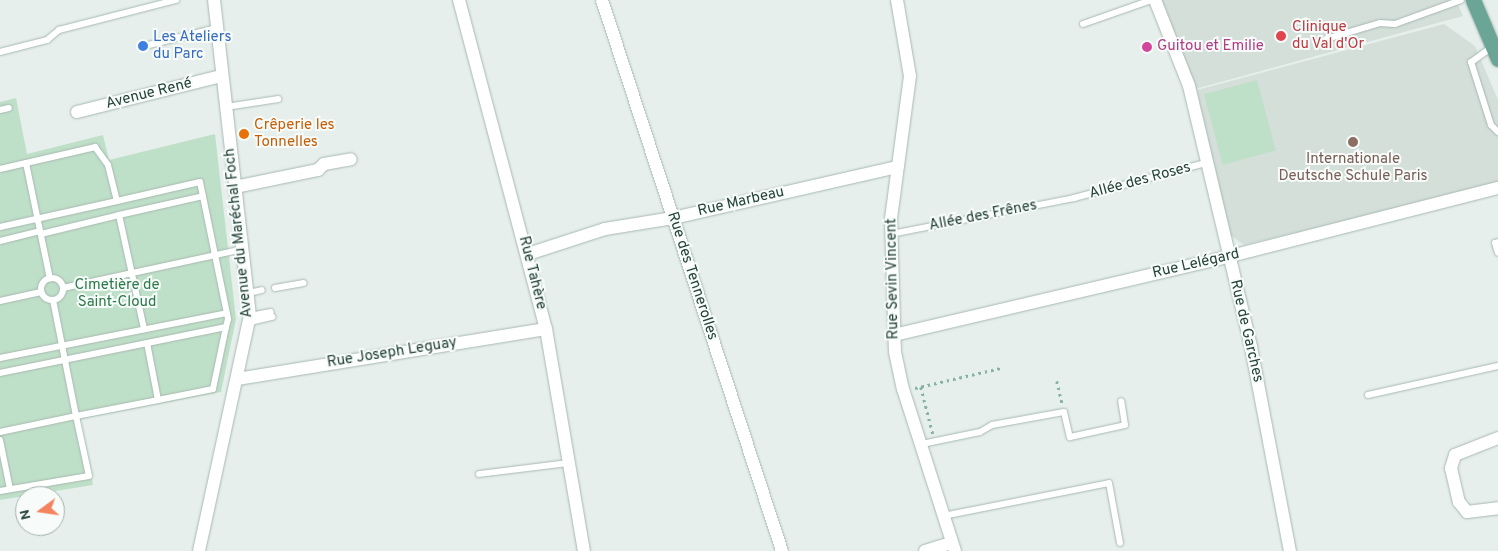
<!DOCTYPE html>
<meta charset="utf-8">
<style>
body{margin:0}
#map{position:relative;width:1498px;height:551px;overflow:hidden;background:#e6efeb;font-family:Overpass,sans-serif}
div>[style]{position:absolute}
.built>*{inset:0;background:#d4dfda}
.green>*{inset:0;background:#bfe0c8;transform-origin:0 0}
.path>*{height:2.5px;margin-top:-1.25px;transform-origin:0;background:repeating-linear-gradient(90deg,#86b3a5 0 2.5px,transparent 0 6.5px)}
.roads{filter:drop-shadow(0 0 1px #a8b8b2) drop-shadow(0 0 1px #a8b8b2)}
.lane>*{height:6px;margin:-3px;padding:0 3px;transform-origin:3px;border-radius:3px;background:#fff}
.lane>.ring{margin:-3px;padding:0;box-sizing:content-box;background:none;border:6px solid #fff;border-radius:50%}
.street>*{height:12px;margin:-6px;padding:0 6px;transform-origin:6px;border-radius:6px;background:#fff}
.primary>*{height:15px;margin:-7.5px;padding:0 7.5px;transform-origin:7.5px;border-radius:7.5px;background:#6aa596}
.dots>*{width:14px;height:14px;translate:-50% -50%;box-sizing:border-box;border:2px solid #f7fbf9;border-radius:50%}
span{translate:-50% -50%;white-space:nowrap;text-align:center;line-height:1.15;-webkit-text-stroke:4px #f7fbf9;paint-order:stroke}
.health-label{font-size:15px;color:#be3a42}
.left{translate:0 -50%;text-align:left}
.shop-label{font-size:15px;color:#366cbe}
.hotel-label{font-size:15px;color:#b23c85}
.street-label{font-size:15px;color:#24423a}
.food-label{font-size:15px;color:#c56008}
.education-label{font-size:15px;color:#785e54}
.park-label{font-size:15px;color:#2d7a4b}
.north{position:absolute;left:15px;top:486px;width:50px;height:50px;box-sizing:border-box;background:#f7fbf9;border:1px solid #a3b1ad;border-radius:50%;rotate:256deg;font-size:14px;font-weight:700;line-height:20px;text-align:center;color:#24423a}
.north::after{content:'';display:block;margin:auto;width:18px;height:22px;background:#f4845f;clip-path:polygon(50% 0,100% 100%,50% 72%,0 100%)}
</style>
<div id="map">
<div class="built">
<div style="clip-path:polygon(1162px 0,1456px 0,1463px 16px,1195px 89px)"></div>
<div style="clip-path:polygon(1444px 24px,1475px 46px,1498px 100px,1498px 184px,1244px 245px,1230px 235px,1197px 90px)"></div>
</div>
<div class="green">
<div style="left:1257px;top:80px;width:73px;height:55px;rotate:75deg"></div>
<div style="clip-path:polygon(16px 98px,27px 154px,103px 135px,109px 160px,215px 134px,236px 319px,221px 392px,80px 419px,93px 485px,0 500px,0 102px)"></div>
</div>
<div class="path">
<div style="left:1057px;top:381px;width:23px;rotate:77deg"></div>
<div style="left:921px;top:387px;width:49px;rotate:75.7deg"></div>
<div style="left:915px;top:388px;width:88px;rotate:-13.1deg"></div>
</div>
<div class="roads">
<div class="lane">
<div style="left:1083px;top:24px;width:72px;rotate:-19.4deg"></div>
<div style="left:1326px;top:39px;width:56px;rotate:-16.5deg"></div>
<div style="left:1380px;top:23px;width:15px;rotate:4deg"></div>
<div style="left:1395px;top:24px;width:70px;rotate:-20deg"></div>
<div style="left:149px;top:45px;width:69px;rotate:-14.2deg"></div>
<div style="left:1492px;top:47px;width:26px;rotate:144deg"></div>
<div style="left:1471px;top:62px;width:66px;rotate:72.4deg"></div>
<div style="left:1491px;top:125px;width:10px;rotate:45deg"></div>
<div style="left:0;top:52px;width:49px;rotate:-14.3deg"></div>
<div style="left:47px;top:40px;width:16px;rotate:-40deg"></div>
<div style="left:59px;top:30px;width:121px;rotate:-14.4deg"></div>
<div style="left:226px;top:107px;width:53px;rotate:-8.7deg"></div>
<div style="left:0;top:110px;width:9px;rotate:-13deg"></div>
<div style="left:26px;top:163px;width:118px;rotate:78.3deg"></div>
<div style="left:0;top:169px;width:98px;rotate:-13deg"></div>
<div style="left:95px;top:147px;width:22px;rotate:54deg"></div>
<div style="left:108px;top:165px;width:37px;rotate:76deg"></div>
<div style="left:117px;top:201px;width:85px;rotate:-12.9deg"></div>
<div style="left:200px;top:182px;width:140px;rotate:78.4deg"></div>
<div style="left:228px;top:319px;width:8px;rotate:104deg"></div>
<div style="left:226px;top:327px;width:231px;rotate:168.5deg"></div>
<div style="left:119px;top:215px;width:86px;rotate:-12.7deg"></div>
<div style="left:0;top:227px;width:120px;rotate:-12.5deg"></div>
<div style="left:41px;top:234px;width:80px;rotate:-13.7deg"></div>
<div style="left:119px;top:215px;width:117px;rotate:77.6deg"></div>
<div style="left:891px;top:234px;width:187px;rotate:-11.1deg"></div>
<div style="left:1074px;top:198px;width:137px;rotate:-14.9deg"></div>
<div style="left:0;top:241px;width:41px;rotate:-14deg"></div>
<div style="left:1498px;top:242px;width:3px;rotate:162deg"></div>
<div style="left:1495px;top:243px;width:10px;rotate:73deg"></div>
<div class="ring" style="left:41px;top:278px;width:16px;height:16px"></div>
<div style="left:63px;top:288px;width:184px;rotate:-12.2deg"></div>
<div style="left:275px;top:288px;width:29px;rotate:-10deg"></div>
<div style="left:248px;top:293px;width:14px;rotate:-12deg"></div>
<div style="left:0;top:301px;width:42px;rotate:-12.4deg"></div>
<div style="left:250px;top:316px;width:21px;rotate:-11deg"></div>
<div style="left:250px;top:322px;width:23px;rotate:-13deg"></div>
<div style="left:0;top:358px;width:231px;rotate:-11.2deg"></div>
<div style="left:1368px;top:395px;width:133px;rotate:-12.6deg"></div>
<div style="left:158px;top:400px;width:56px;rotate:-11.3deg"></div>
<div style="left:213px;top:389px;width:63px;rotate:-78.2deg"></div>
<div style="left:0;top:432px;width:78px;rotate:-11.9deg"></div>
<div style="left:76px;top:416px;width:118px;rotate:-101.2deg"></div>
<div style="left:0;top:440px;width:50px;rotate:78.5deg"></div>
<div style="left:922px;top:444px;width:59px;rotate:-11.7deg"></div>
<div style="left:980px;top:432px;width:14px;rotate:-30deg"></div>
<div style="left:992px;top:425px;width:73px;rotate:-10.2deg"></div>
<div style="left:1064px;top:412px;width:26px;rotate:77deg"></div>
<div style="left:1070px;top:437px;width:56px;rotate:-12.3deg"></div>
<div style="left:1125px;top:425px;width:24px;rotate:-99deg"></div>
<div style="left:479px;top:474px;width:91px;rotate:-7deg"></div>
<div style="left:0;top:491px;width:90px;rotate:-9.6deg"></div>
<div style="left:89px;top:476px;width:61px;rotate:-102.2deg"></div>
<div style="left:76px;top:416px;width:84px;rotate:-11deg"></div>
<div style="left:158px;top:400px;width:58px;rotate:-100.9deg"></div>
<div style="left:943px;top:516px;width:169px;rotate:-11.2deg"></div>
<div style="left:1109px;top:483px;width:61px;rotate:79.6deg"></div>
</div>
<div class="street">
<div style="left:459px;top:0;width:340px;rotate:75.2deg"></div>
<div style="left:546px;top:329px;width:225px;rotate:80.3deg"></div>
<div style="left:602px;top:0;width:580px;rotate:71.91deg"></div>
<div style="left:897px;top:0;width:77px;rotate:80.3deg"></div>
<div style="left:910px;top:76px;width:144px;rotate:97.6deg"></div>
<div style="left:891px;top:219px;width:133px;rotate:88.3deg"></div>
<div style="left:895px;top:352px;width:38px;rotate:78deg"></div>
<div style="left:903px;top:389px;width:170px;rotate:72.2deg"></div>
<div style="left:1155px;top:0;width:92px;rotate:68.4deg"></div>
<div style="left:1189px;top:86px;width:268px;rotate:76.6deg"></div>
<div style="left:1251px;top:347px;width:208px;rotate:79.2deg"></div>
<div style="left:77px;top:112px;width:148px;rotate:-14deg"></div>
<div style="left:235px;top:187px;width:85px;rotate:-11.6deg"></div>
<div style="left:318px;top:170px;width:8px;rotate:-45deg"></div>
<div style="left:324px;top:164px;width:27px;rotate:-10deg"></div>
<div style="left:528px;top:254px;width:81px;rotate:-18deg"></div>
<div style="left:605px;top:229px;width:69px;rotate:-9.2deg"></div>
<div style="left:673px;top:218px;width:230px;rotate:-12.8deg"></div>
<div style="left:894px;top:335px;width:334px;rotate:-13.2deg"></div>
<div style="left:1219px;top:259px;width:288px;rotate:-14.3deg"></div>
<div style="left:237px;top:379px;width:313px;rotate:-9.2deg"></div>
<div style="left:1498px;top:438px;width:46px;rotate:158.4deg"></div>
<div style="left:1455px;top:455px;width:14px;rotate:107deg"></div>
<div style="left:1451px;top:468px;width:35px;rotate:77deg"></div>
<div style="left:1459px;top:502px;width:13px;rotate:51deg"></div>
<div style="left:1467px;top:512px;width:31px;rotate:-7deg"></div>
<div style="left:199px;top:551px;width:240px;rotate:-77.8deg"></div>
<div style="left:250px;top:316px;width:318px;rotate:-96.5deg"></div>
<div style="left:925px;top:551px;width:28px;rotate:-17deg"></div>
</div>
<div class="primary">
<div style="left:1473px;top:0;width:64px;rotate:67deg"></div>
</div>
</div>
<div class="dots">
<div style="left:1281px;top:36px;background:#e0444e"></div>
<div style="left:143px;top:46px;background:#3f7fe0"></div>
<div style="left:1147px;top:47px;background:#d1479c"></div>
<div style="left:244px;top:134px;background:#e8710a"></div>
<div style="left:1353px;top:142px;background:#8d6e63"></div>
</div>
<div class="health-label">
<span class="left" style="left:1292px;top:36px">Clinique<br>du Val d'Or</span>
</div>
<div class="shop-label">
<span class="left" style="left:153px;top:46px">Les Ateliers<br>du Parc</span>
</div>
<div class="hotel-label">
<span class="left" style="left:1157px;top:47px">Guitou et Emilie</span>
</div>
<div class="street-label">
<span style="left:149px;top:94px;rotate:-14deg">Avenue René</span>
<span style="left:1140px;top:181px;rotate:-15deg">Allée des Roses</span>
<span style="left:741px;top:202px;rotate:-13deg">Rue Marbeau</span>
<span style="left:983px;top:216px;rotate:-11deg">Allée des Frênes</span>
<span style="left:239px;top:233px;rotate:-96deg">Avenue du Maréchal Foch</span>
<span style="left:1196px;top:264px;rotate:-13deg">Rue Lelégard</span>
<span style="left:532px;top:273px;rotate:76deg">Rue Tahère</span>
<span style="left:692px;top:276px;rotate:72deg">Rue des Tennerolles</span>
<span style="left:893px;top:279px;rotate:-91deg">Rue Sevin Vincent</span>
<span style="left:1246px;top:331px;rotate:77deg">Rue de Garches</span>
<span style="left:392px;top:353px;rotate:-9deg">Rue Joseph Leguay</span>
</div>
<div class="food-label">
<span class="left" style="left:254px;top:134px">Crêperie les<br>Tonnelles</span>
</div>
<div class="education-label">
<span style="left:1353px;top:168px">Internationale<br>Deutsche Schule Paris</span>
</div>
<div class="park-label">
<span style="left:117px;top:294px">Cimetière de<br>Saint-Cloud</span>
</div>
<div class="north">N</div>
</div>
